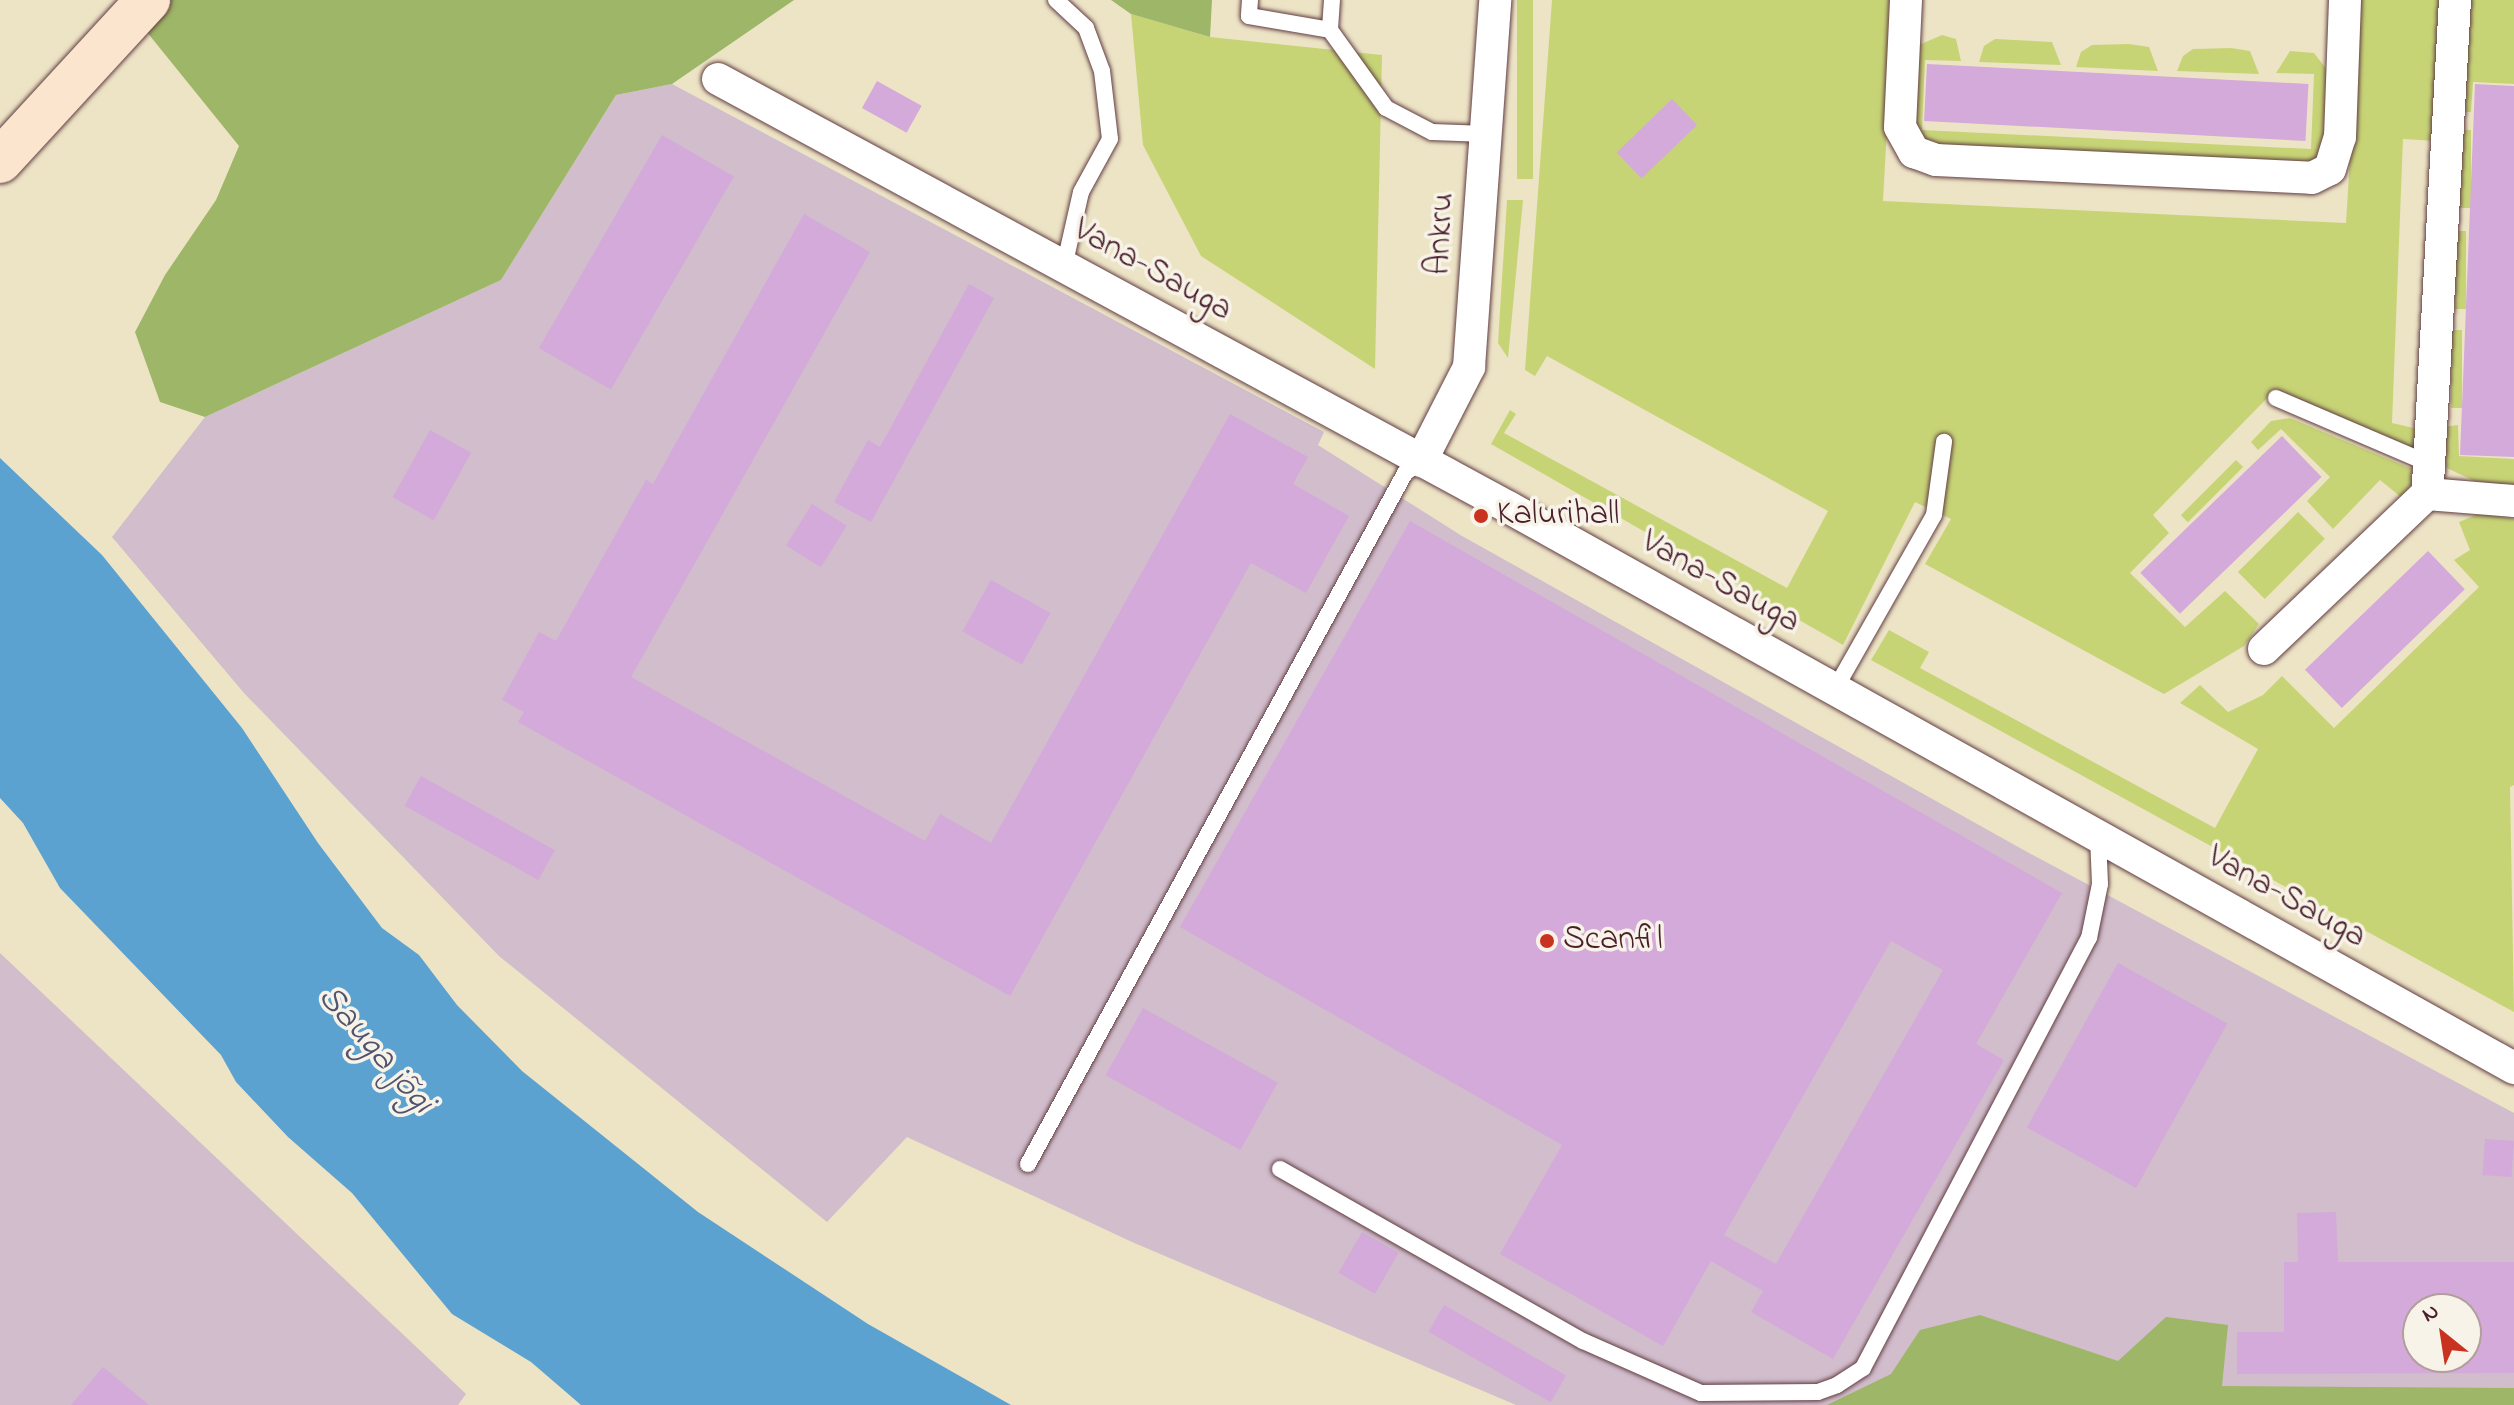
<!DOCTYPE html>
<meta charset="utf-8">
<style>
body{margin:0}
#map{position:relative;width:2514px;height:1405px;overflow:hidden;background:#ede4c6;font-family:"Indie Flower",sans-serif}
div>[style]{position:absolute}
.industrial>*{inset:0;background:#d1bdcc}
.green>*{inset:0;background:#c7d476;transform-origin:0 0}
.forest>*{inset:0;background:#9db667}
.water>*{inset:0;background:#5ba2d1}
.building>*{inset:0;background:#d3aada;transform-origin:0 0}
.roads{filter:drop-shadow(0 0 2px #623d42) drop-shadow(0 0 2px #623d42)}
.service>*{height:16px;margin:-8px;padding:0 8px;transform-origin:8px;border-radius:8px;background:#fff}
.minor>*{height:32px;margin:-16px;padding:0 16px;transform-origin:16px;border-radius:16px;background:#fff}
.secondary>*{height:44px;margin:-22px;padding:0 22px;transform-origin:22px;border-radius:22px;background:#fbe5cf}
.dots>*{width:22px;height:22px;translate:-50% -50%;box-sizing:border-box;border:4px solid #f7f3e8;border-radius:50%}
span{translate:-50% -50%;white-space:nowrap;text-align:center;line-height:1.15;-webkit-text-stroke:7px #f7f3e8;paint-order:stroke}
.street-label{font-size:34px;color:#4a1f2b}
.poi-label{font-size:34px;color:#4a1f2b}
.left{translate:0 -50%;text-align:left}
.water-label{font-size:36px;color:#51536d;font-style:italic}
.north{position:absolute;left:2402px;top:1293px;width:80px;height:80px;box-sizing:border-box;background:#f7f3e8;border:2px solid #b29e9c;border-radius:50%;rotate:330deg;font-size:22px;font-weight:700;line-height:32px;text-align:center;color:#4a1f2b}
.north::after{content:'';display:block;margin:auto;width:28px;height:36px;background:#c8321e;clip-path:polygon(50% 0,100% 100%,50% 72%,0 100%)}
</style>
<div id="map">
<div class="industrial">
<div style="clip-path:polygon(evenodd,672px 84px,1324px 432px,1318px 445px,1462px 536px,2029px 853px,2514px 1113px,2514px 1405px,1516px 1405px,1132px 1242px,907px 1137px,827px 1222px,499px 956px,244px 693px,112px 537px,205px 417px,501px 280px,616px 95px,672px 84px,2418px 1309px,2466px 1309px,2466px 1357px,2418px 1357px,2418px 1309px)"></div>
<div style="clip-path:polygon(0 953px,466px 1394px,458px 1405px,0 1405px)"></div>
</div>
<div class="green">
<div style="left:1517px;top:0;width:16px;height:179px"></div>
<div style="clip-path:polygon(1552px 0,1894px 0,1883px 201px,2346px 223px,2360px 0,2448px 0,2437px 141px,2403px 139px,2392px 423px,2418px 429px,2418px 450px,2274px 391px,2153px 515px,2169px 533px,2130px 573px,2185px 627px,2225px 591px,2259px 624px,2244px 646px,2164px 694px,1925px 564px,1951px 519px,1915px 502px,1843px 645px,1491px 444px,1510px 410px,1516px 414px,1504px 433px,1787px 588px,1828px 511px,1547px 356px,1535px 376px,1525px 370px)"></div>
<div style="clip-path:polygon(2466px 0,2514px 0,2514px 84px,2473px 82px,2471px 112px,2460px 112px)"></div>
<div style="clip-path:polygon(1131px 14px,1210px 37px,1382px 55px,1375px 369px,1201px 256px,1143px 145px)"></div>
<div style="clip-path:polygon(1942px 35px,1956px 39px,1961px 61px,1925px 60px,1922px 130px,2311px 149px,2314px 74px,2276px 73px,2290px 51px,2314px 53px,2331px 75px,2328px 143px,2315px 163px,1925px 147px,1915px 141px,1919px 45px)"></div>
<div style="clip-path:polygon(1995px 39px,2052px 42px,2061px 65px,1979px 62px,1984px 46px)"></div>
<div style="clip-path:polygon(2129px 44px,2149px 47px,2158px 71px,2076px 67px,2081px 52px,2092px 45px)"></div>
<div style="clip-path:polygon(2231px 48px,2250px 51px,2259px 74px,2177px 71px,2183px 56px,2193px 49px)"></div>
<div style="left:2459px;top:130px;width:12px;height:78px"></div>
<div style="clip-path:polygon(1507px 200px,1523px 200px,1508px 358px,1498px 343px)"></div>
<div style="left:2455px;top:231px;width:11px;height:78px"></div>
<div style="left:2451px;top:330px;width:11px;height:78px"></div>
<div style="clip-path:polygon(2290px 418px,2412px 469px,2412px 483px,2401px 497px,2380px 480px,2333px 529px,2307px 501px,2330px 477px,2281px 429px,2258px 450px,2251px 442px,2271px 421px)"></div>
<div style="clip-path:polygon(2458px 425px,2459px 456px,2514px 459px,2514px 489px,2493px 490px,2447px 468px,2441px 458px,2442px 427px)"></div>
<div style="left:2236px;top:460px;width:10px;height:78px;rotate:45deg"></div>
<div style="left:2298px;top:512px;width:38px;height:85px;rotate:45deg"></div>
<div style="clip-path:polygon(2481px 513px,2514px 519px,2514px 785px,2510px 787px,2514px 1012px,1871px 660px,1889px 630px,1929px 652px,1920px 668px,2215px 828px,2258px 749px,2180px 703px,2200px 685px,2228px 712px,2263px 695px,2282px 676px,2334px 728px,2479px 587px,2454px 560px,2470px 550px,2459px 522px)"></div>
</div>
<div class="forest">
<div style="clip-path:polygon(121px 0,794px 0,672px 84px,616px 95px,501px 280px,205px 417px,160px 402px,135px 332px,165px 275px,216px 200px,239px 146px)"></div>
<div style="clip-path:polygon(1111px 0,1212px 0,1210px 37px,1131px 14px)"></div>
<div style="clip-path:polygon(1980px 1315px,2118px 1361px,2166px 1317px,2228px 1325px,2222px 1386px,2514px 1388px,2514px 1405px,1827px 1405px,1891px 1374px,1920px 1330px)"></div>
</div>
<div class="water">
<div style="clip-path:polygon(0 458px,102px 555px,242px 728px,318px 843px,382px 928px,419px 955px,457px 1005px,522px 1071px,698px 1212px,868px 1324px,1011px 1405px,581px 1405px,531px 1362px,452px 1314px,352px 1193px,288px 1137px,236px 1082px,221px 1055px,60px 888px,23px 823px,0 798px)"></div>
</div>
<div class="building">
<div style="left:1927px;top:64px;width:382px;height:57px;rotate:3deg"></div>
<div style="left:877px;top:81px;width:51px;height:31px;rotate:29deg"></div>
<div style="clip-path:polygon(2475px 84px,2514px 86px,2514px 457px,2460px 455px)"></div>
<div style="left:1672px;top:99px;width:36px;height:77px;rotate:46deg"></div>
<div style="left:662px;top:135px;width:83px;height:246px;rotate:30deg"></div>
<div style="clip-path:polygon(804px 214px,870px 252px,631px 677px,925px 841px,940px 814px,991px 843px,1230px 414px,1308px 457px,1293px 484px,1349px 516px,1306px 593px,1251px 563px,1010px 996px,518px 722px,524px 712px,502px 700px,539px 632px,556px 641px,646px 480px,653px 484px)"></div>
<div style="clip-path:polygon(969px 284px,994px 298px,871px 522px,834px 502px,868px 440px,880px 447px)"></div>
<div style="left:430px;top:430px;width:47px;height:77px;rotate:29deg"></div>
<div style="left:2282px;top:436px;width:57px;height:197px;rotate:46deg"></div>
<div style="left:812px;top:504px;width:41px;height:49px;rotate:32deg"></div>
<div style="clip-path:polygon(evenodd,1410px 521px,2062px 893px,1976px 1044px,2004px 1060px,1833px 1359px,1751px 1312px,1763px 1291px,1711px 1261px,1663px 1346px,1500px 1254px,1562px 1145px,1180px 927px,1410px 521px,1891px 941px,1943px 970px,1776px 1264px,1724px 1235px,1891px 941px)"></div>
<div style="left:2428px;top:551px;width:53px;height:171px;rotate:46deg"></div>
<div style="left:991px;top:580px;width:68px;height:59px;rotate:29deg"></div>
<div style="left:421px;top:776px;width:153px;height:34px;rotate:29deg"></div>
<div style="left:2118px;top:963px;width:125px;height:188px;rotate:29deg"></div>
<div style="left:1143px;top:1008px;width:154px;height:77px;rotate:29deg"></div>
<div style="left:2485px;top:1139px;width:29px;height:36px;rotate:4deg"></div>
<div style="clip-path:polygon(evenodd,2336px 1212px,2338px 1262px,2514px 1262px,2514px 1373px,2237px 1374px,2237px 1332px,2284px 1332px,2284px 1262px,2298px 1262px,2297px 1213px,2336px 1212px,2418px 1309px,2466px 1309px,2466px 1357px,2418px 1357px,2418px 1309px)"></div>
<div style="left:1362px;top:1232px;width:42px;height:47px;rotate:30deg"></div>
<div style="left:1444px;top:1305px;width:141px;height:31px;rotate:30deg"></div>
<div style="clip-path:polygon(103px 1367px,149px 1405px,71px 1405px)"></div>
</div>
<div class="roads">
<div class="service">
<div style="left:1056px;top:0;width:41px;rotate:43deg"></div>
<div style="left:1086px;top:28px;width:46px;rotate:69.6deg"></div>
<div style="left:1102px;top:71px;width:68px;rotate:83.3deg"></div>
<div style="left:1110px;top:139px;width:60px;rotate:118.7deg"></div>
<div style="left:1081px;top:192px;width:77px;rotate:102.8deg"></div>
<div style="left:1250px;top:0;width:16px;rotate:94deg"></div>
<div style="left:1249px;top:16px;width:82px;rotate:9.8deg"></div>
<div style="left:1332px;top:0;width:30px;rotate:94deg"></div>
<div style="left:1330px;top:30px;width:96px;rotate:54.3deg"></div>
<div style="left:1386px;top:108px;width:52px;rotate:27.6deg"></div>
<div style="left:1432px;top:132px;width:54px;rotate:2.1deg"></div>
<div style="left:2276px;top:398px;width:168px;rotate:23.2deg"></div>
<div style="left:1834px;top:691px;width:202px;rotate:-60.4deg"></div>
<div style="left:1934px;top:515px;width:74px;rotate:-82.2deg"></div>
<div style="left:1028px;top:1164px;width:787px;rotate:-61.38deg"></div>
<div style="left:1405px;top:473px;width:20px;rotate:-37deg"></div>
<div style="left:1280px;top:1169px;width:348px;rotate:29.6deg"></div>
<div style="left:1583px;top:1341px;width:129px;rotate:23.8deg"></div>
<div style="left:1701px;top:1393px;width:117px;rotate:-0.5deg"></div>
<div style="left:1818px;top:1392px;width:20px;rotate:-20deg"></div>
<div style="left:1837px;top:1385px;width:31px;rotate:-33deg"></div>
<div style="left:1863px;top:1368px;width:486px;rotate:-62.3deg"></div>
<div style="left:2089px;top:938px;width:55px;rotate:-78.5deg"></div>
<div style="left:2100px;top:884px;width:47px;rotate:-92.4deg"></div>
</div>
<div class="minor">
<div style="left:1906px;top:0;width:127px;rotate:92.7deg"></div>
<div style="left:1900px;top:127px;width:29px;rotate:61deg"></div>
<div style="left:1914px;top:152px;width:23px;rotate:20deg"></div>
<div style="left:1936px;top:160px;width:376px;rotate:2.7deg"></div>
<div style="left:2312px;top:178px;width:20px;rotate:-27deg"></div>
<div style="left:2330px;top:169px;width:34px;rotate:-73deg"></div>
<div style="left:2340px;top:137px;width:137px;rotate:-87.9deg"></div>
<div style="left:2455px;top:0;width:495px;rotate:93.2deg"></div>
<div style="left:2427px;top:494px;width:87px;rotate:4.6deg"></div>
<div style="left:718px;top:79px;width:898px;rotate:28.45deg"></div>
<div style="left:1508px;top:507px;width:1152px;rotate:29.15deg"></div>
<div style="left:1421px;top:461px;width:106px;rotate:-62.9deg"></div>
<div style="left:1469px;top:367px;width:368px;rotate:-85.9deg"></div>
<div style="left:2264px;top:649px;width:225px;rotate:-43.6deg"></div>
</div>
<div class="secondary">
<div style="left:0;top:161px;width:219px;rotate:-47.4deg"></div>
</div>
</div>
<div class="dots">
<div style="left:1481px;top:516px;background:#c8321e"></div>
<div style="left:1547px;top:941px;background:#c8321e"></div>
</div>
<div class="street-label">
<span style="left:1442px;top:234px;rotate:-87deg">Ankru</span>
<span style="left:1152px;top:271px;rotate:29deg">Vana-Sauga</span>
<span style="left:1720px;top:583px;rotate:29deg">Vana-Sauga</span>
<span style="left:2286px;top:898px;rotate:29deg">Vana-Sauga</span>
</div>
<div class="poi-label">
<span class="left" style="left:1497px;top:516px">Kalurihall</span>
<span class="left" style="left:1563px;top:941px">Scanfil</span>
</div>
<div class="water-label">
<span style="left:375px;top:1050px;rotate:49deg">Sauga jõgi</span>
</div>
<div class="north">N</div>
</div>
